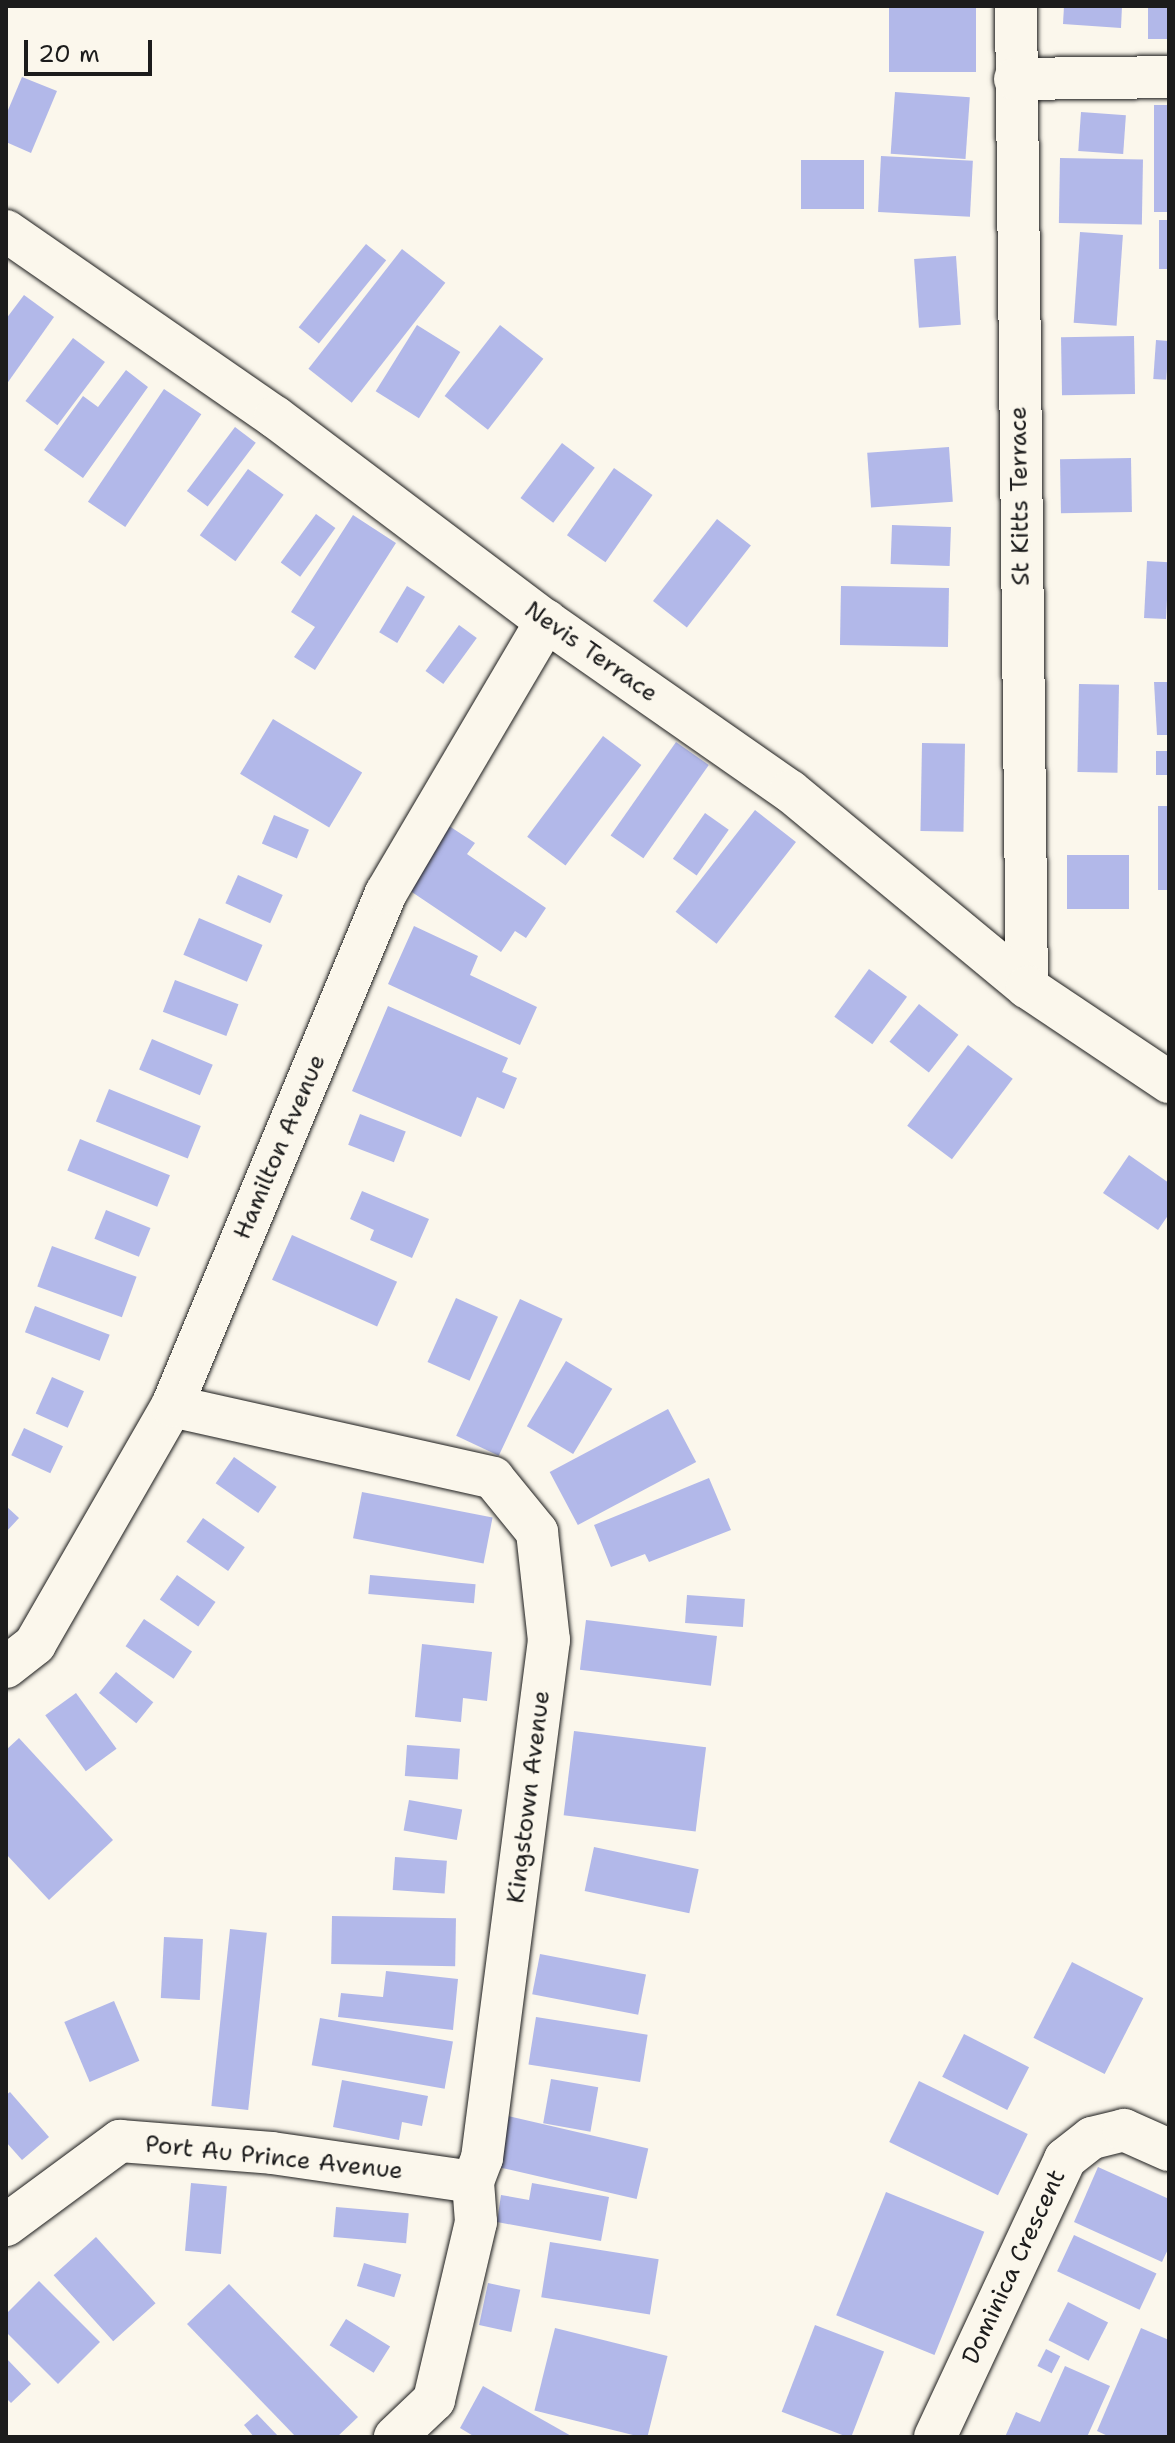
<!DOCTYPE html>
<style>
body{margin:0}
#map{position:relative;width:1175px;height:2443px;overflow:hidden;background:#fbf7ec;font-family:"Shantell Sans",sans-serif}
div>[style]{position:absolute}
.building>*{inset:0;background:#b2b8e9;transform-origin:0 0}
.roads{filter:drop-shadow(0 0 2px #1c1c1c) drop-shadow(0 0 2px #1c1c1c)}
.minor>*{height:42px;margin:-21px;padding:0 21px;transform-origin:21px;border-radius:21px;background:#fbf7ec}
span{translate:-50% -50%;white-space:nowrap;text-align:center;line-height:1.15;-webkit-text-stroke:6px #fbf7ec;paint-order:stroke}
.street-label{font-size:24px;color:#1c1c1c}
.frame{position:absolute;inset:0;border:8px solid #1c1c1c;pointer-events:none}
.scale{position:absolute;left:24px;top:40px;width:128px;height:36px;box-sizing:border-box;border:4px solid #1c1c1c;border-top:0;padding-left:10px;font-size:24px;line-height:28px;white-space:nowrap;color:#1c1c1c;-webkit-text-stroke:6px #fbf7ec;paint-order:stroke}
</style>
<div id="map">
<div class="building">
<div style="left:889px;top:6px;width:87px;height:66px"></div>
<div style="clip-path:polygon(1064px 6px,1122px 6px,1121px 28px,1063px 24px)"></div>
<div style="left:1148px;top:6px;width:21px;height:33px"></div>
<div style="clip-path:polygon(22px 77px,57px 91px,31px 153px,6px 142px,6px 115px)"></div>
<div style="left:895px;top:92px;width:75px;height:62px;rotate:4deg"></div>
<div style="left:1154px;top:105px;width:15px;height:107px"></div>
<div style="left:1081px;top:112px;width:45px;height:39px;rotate:4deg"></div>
<div style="left:881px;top:156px;width:92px;height:56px;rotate:3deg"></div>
<div style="left:1060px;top:158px;width:83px;height:65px;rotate:1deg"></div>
<div style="left:864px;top:160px;width:49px;height:63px;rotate:90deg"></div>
<div style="left:1159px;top:220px;width:10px;height:49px"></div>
<div style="left:1080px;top:232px;width:43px;height:91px;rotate:4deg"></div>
<div style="left:366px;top:244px;width:26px;height:107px;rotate:39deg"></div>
<div style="left:402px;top:249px;width:55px;height:152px;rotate:38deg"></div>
<div style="left:956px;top:256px;width:69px;height:42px;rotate:86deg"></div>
<div style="clip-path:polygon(24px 295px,54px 317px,6px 385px,6px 319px)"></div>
<div style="left:417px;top:325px;width:51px;height:78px;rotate:32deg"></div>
<div style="left:500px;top:325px;width:55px;height:90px;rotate:38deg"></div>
<div style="left:1134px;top:336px;width:58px;height:73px;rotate:89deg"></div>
<div style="left:73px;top:338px;width:40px;height:79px;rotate:37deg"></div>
<div style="left:1156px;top:340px;width:13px;height:39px;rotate:4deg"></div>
<div style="clip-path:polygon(126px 370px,148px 387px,83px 478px,44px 450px,83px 396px,98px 407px)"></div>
<div style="left:164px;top:389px;width:45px;height:136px;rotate:34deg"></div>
<div style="left:235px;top:427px;width:26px;height:80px;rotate:37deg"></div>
<div style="left:562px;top:443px;width:41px;height:69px;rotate:37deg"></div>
<div style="left:949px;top:447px;width:55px;height:82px;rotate:86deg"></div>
<div style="left:1131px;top:458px;width:54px;height:71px;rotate:89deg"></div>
<div style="left:614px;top:468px;width:47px;height:82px;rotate:35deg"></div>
<div style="left:248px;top:469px;width:44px;height:82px;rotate:36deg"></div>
<div style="left:316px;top:514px;width:24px;height:60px;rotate:36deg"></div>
<div style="clip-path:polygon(353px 515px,396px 543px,315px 670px,294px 657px,315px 627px,291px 612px)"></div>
<div style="left:717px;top:519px;width:43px;height:104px;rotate:38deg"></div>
<div style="left:892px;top:525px;width:59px;height:39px;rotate:2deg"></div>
<div style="left:1147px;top:561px;width:22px;height:57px;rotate:3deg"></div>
<div style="left:407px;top:586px;width:21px;height:54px;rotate:31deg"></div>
<div style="left:841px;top:586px;width:108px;height:59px;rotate:1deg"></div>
<div style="left:459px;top:625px;width:22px;height:57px;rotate:36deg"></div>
<div style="clip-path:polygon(1154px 682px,1169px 682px,1169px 735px,1157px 735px)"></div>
<div style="left:1079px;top:684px;width:40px;height:88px;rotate:1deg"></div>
<div style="left:273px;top:719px;width:104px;height:64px;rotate:31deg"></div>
<div style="left:603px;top:736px;width:48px;height:126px;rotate:37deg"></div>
<div style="left:676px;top:742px;width:40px;height:114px;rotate:35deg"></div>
<div style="left:922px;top:743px;width:43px;height:88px;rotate:1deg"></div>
<div style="left:1156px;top:751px;width:13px;height:24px"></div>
<div style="left:1158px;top:806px;width:11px;height:84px"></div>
<div style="left:755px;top:810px;width:52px;height:129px;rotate:38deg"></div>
<div style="left:705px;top:813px;width:29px;height:56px;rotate:35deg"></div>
<div style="left:274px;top:815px;width:38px;height:31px;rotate:23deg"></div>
<div style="clip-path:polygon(440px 820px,475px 843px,467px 854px,546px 908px,526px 938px,515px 931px,501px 952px,397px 882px)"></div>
<div style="left:1067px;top:855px;width:62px;height:54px"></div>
<div style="left:238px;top:875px;width:49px;height:31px;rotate:24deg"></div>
<div style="left:199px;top:918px;width:69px;height:40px;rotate:23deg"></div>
<div style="clip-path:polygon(414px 926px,478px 956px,470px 975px,537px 1007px,520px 1045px,388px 984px)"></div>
<div style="left:869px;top:969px;width:47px;height:59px;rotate:36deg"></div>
<div style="left:175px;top:980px;width:68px;height:34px;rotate:21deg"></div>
<div style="left:919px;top:1004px;width:50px;height:48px;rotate:38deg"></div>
<div style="clip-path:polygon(388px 1006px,508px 1058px,502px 1072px,517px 1078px,504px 1109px,477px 1097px,461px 1137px,352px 1091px)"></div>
<div style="left:152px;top:1039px;width:66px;height:33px;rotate:23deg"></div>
<div style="left:968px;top:1045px;width:56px;height:101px;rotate:37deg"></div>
<div style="left:109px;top:1089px;width:99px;height:35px;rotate:22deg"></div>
<div style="left:360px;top:1114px;width:49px;height:33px;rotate:21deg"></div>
<div style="left:80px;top:1139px;width:97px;height:34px;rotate:22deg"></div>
<div style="clip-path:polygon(1129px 1155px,1169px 1183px,1169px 1214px,1158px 1230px,1103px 1193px)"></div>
<div style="clip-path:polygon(362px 1191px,429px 1219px,412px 1258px,370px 1240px,374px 1230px,350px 1219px)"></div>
<div style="left:106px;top:1210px;width:48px;height:31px;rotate:22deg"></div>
<div style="left:292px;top:1235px;width:115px;height:49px;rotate:24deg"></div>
<div style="left:52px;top:1246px;width:90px;height:43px;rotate:20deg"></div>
<div style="left:456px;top:1298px;width:46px;height:70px;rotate:24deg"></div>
<div style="left:520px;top:1299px;width:47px;height:151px;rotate:25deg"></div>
<div style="left:35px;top:1306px;width:80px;height:28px;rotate:21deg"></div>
<div style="left:566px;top:1361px;width:54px;height:76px;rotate:31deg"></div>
<div style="left:52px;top:1377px;width:35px;height:40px;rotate:24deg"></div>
<div style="left:668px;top:1409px;width:60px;height:134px;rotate:62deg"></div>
<div style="left:24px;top:1428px;width:43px;height:30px;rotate:25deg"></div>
<div style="left:234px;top:1457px;width:52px;height:32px;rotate:35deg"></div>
<div style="clip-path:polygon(709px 1478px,731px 1530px,649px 1562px,645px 1554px,611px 1567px,594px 1525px)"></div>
<div style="left:362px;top:1492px;width:133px;height:47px;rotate:11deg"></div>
<div style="clip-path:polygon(6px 1506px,19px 1518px,6px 1532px)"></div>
<div style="left:203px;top:1518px;width:51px;height:29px;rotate:35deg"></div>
<div style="left:177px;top:1575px;width:47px;height:30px;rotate:35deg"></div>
<div style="left:370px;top:1575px;width:106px;height:19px;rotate:5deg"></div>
<div style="left:687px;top:1595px;width:58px;height:28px;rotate:4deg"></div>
<div style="left:144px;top:1619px;width:58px;height:33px;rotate:34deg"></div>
<div style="left:586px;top:1620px;width:132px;height:50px;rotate:7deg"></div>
<div style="clip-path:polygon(422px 1644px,492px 1652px,487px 1701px,463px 1698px,461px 1722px,415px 1717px)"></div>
<div style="left:116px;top:1672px;width:48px;height:27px;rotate:39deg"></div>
<div style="left:76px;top:1693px;width:69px;height:38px;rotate:54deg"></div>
<div style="left:574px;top:1731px;width:133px;height:85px;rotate:7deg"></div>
<div style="clip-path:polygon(19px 1738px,113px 1840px,49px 1900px,6px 1854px,6px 1750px)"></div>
<div style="left:407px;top:1745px;width:53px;height:31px;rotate:4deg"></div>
<div style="left:409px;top:1800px;width:54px;height:31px;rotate:10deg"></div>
<div style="left:594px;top:1847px;width:107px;height:45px;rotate:12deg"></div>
<div style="left:395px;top:1857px;width:52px;height:33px;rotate:4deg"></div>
<div style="left:332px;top:1916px;width:124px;height:48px;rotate:1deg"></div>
<div style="left:230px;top:1929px;width:37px;height:178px;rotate:6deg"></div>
<div style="left:164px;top:1937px;width:39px;height:61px;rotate:3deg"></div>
<div style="left:540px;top:1954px;width:108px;height:41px;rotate:11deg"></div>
<div style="left:1072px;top:1962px;width:80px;height:85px;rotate:27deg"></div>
<div style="clip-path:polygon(386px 1971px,458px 1979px,453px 2030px,338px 2017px,341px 1993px,383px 1997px)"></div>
<div style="left:114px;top:2001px;width:65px;height:54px;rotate:67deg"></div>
<div style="left:536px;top:2017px;width:113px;height:48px;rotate:9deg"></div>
<div style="left:320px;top:2018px;width:135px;height:48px;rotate:10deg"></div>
<div style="left:964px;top:2034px;width:73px;height:48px;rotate:27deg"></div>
<div style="left:551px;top:2079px;width:48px;height:45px;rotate:10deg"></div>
<div style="clip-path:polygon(342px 2080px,428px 2096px,422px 2126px,402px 2122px,399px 2140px,333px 2127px)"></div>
<div style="left:919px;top:2081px;width:121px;height:68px;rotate:26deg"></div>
<div style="clip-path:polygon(10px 2092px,49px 2137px,22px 2160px,6px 2142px,6px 2095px)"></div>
<div style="left:508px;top:2116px;width:144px;height:52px;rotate:13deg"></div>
<div style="clip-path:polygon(1098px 2167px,1169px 2199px,1169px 2247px,1162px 2262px,1074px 2222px)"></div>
<div style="left:191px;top:2183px;width:36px;height:68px;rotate:5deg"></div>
<div style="clip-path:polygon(532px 2183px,609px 2197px,601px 2241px,497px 2222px,501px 2195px,529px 2200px)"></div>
<div style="left:886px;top:2192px;width:106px;height:133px;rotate:22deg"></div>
<div style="left:336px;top:2207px;width:73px;height:30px;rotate:5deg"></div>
<div style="left:1074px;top:2235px;width:91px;height:40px;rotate:25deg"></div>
<div style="left:96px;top:2237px;width:89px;height:57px;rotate:48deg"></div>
<div style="left:550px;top:2242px;width:110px;height:56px;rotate:9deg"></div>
<div style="left:364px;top:2263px;width:39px;height:24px;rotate:17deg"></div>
<div style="clip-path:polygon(39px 2281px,100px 2342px,58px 2384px,6px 2332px,6px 2314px)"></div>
<div style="left:488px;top:2283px;width:33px;height:43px;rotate:12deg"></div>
<div style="clip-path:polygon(229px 2284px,358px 2417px,337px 2437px,296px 2437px,187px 2324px)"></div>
<div style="left:1068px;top:2302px;width:45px;height:43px;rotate:27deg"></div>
<div style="left:346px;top:2319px;width:52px;height:31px;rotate:32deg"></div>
<div style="left:815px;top:2325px;width:74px;height:93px;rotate:21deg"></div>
<div style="left:555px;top:2328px;width:116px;height:85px;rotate:14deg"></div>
<div style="clip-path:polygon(1141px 2328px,1169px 2340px,1169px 2437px,1110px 2437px,1097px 2431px)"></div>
<div style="left:1046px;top:2349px;width:16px;height:19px;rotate:27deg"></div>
<div style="clip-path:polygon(6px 2358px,31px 2384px,11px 2403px,6px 2398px)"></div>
<div style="clip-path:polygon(1065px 2366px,1110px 2386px,1087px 2437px,1005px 2437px,1016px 2412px,1040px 2422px)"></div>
<div style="clip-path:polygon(483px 2386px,573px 2437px,475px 2437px,460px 2428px)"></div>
<div style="clip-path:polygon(257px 2414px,279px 2437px,254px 2437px,244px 2425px)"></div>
</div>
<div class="roads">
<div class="minor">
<div style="left:1016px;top:6px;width:981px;rotate:89.36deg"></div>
<div style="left:1015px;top:79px;width:154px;rotate:-0.7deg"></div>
<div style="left:6px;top:231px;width:327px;rotate:34.7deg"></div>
<div style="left:275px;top:417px;width:339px;rotate:37deg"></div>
<div style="left:546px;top:621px;width:297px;rotate:34.9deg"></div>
<div style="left:790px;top:791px;width:308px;rotate:39.6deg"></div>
<div style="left:1027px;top:987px;width:171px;rotate:33.8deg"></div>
<div style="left:172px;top:1406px;width:329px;rotate:12.6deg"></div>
<div style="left:493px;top:1478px;width:70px;rotate:50.8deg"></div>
<div style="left:537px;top:1532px;width:109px;rotate:83.7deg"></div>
<div style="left:549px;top:1640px;width:522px;rotate:97.37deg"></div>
<div style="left:482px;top:2158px;width:26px;rotate:111deg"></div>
<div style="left:473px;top:2182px;width:40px;rotate:85.7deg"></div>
<div style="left:476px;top:2222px;width:183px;rotate:103.3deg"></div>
<div style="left:434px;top:2400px;width:54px;rotate:136.5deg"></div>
<div style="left:6px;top:1667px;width:37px;rotate:-38deg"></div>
<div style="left:35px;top:1644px;width:275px;rotate:-60.1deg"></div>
<div style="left:172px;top:1406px;width:556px;rotate:-67.36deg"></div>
<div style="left:386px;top:893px;width:316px;rotate:-59.5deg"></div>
<div style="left:6px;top:2225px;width:142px;rotate:-36.4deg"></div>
<div style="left:120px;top:2141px;width:152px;rotate:4.5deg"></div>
<div style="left:272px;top:2153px;width:203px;rotate:8.2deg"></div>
<div style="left:935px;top:2437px;width:307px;rotate:-64.9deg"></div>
<div style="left:1065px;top:2159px;width:34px;rotate:-38deg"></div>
<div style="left:1092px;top:2138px;width:33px;rotate:-14deg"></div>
<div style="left:1124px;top:2130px;width:49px;rotate:24deg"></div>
</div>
</div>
<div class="street-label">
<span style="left:1020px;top:496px;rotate:-91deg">St Kitts Terrace</span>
<span style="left:591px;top:652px;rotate:35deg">Nevis Terrace</span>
<span style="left:280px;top:1147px;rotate:-67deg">Hamilton Avenue</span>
<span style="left:529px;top:1797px;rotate:-83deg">Kingstown Avenue</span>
<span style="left:274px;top:2158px;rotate:6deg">Port Au Prince Avenue</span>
<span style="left:1014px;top:2267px;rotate:-65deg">Dominica Crescent</span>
</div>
<div class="frame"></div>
<div class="scale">20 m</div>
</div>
